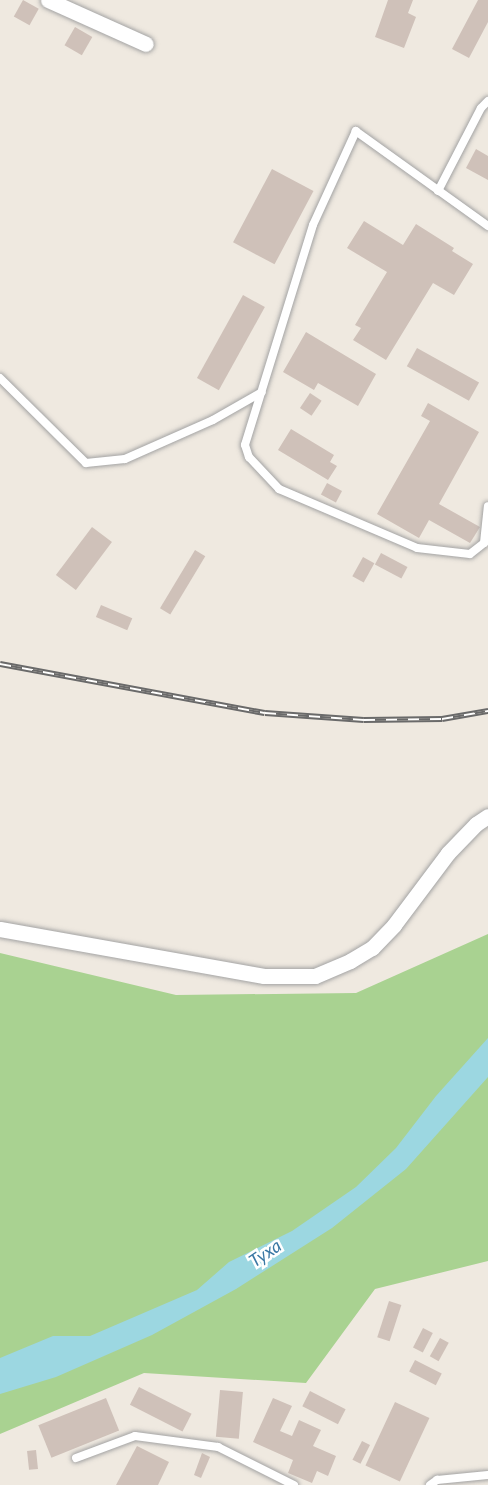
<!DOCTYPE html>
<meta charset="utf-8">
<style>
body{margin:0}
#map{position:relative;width:488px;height:1485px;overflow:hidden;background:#efe9e0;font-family:Lato,sans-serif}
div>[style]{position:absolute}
.forest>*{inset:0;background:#a9d291}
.water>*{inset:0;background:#9cd7e1}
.building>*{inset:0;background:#cfc1b9;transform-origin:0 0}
.roads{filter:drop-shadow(0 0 2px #a3a3a3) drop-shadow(0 0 2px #a3a3a3)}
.service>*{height:8px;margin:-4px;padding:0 4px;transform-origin:4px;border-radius:4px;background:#fff}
.minor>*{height:15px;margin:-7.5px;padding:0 7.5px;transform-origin:7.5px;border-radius:7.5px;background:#fff}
.rail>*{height:6px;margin-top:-3px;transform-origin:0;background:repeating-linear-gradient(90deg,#fff 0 11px,#6a6a6a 0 22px);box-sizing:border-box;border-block:2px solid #6a6a6a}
span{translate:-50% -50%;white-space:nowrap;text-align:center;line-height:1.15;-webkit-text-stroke:5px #fff;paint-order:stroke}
.water-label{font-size:18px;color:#3b78a4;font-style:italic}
</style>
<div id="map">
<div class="forest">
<div style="clip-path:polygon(488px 934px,488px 1261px,375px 1289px,306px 1383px,144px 1373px,0 1434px,0 953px,176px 995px,356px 993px)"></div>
</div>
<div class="water">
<div style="clip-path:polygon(488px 1038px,488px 1077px,406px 1169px,332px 1228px,236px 1289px,152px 1335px,56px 1377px,0 1394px,0 1358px,53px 1336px,90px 1336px,197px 1290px,229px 1262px,292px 1231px,356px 1187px,396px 1148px,436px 1096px)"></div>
</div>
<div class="building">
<div style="left:23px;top:0;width:18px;height:19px;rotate:29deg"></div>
<div style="clip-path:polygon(388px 0,413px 0,408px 13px,416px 17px,404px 48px,375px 37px)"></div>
<div style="clip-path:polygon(478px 0,488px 0,488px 22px,469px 58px,452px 49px)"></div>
<div style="left:75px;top:27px;width:20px;height:21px;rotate:30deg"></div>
<div style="clip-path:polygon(476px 149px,488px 156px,488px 180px,466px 168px)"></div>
<div style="left:272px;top:169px;width:47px;height:83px;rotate:28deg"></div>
<div style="clip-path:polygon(364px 221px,403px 245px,416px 224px,454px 248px,452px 251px,473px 264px,454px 295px,433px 283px,386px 360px,353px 340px,361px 328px,355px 325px,387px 272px,347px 248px)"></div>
<div style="left:243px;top:295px;width:25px;height:95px;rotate:29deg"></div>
<div style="clip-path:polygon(306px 332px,376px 374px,358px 406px,318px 383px,314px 390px,283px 372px)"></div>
<div style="left:417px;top:348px;width:71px;height:21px;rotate:29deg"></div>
<div style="left:310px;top:393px;width:14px;height:18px;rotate:34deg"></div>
<div style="clip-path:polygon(428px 403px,479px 432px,439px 504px,480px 527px,470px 543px,429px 520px,419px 538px,377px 514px,430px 421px,421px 416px)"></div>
<div style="clip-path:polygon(291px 429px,334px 455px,330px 462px,337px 466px,328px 480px,278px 450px)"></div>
<div style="left:327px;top:483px;width:17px;height:13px;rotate:28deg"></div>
<div style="left:92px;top:527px;width:25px;height:60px;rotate:37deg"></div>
<div style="left:195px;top:550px;width:12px;height:68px;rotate:31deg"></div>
<div style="left:381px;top:553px;width:30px;height:13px;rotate:28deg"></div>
<div style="left:363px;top:557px;width:13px;height:22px;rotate:29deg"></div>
<div style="left:101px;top:605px;width:34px;height:13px;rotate:23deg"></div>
<div style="left:389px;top:1301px;width:13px;height:38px;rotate:18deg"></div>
<div style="left:423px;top:1328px;width:11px;height:22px;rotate:27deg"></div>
<div style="left:440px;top:1338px;width:10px;height:21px;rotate:29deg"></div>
<div style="left:415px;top:1360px;width:30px;height:13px;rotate:27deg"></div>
<div style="left:139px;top:1387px;width:59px;height:20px;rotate:27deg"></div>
<div style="left:220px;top:1390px;width:23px;height:47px;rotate:5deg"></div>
<div style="left:310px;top:1391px;width:40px;height:17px;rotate:27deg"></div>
<div style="left:106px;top:1398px;width:35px;height:73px;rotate:68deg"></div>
<div style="clip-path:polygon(273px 1398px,292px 1406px,280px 1431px,292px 1436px,299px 1420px,321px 1430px,313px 1446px,336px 1456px,328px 1476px,317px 1471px,312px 1483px,288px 1473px,293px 1460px,253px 1442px)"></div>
<div style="left:395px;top:1402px;width:38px;height:70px;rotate:25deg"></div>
<div style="left:362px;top:1441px;width:9px;height:21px;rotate:27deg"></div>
<div style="clip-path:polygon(137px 1446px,169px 1462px,158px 1485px,116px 1485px)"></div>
<div style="left:36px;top:1450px;width:19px;height:9px;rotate:84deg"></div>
<div style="clip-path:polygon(202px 1453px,210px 1457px,201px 1478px,194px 1475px)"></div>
</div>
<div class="roads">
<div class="service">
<div style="left:438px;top:191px;width:93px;rotate:-62.6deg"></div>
<div style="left:481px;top:108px;width:10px;rotate:-45deg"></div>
<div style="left:488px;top:226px;width:163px;rotate:-144.3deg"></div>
<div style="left:356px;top:131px;width:103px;rotate:114.6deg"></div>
<div style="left:313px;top:225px;width:230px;rotate:107.2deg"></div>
<div style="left:245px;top:445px;width:13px;rotate:72deg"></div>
<div style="left:249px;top:457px;width:44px;rotate:46.8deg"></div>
<div style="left:279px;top:489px;width:150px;rotate:23.1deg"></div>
<div style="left:417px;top:548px;width:53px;rotate:6.5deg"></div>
<div style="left:470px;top:554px;width:18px;rotate:-38deg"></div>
<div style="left:484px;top:543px;width:37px;rotate:-84deg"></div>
<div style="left:0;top:378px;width:121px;rotate:44.7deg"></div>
<div style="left:86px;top:463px;width:39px;rotate:-6deg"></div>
<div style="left:125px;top:459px;width:96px;rotate:-23.9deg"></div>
<div style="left:213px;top:420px;width:56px;rotate:-29.7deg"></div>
<div style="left:76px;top:1458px;width:63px;rotate:-20.4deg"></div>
<div style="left:135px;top:1436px;width:84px;rotate:7.5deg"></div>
<div style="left:218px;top:1447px;width:85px;rotate:26.6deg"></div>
<div style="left:430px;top:1485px;width:9px;rotate:-36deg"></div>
<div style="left:437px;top:1480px;width:51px;rotate:-5.6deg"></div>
</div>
<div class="minor">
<div style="left:48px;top:0;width:107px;rotate:24.2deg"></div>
<div style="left:0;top:929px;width:268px;rotate:10.1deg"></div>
<div style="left:264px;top:976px;width:51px"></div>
<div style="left:315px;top:976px;width:38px;rotate:-23deg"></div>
<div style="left:350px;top:961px;width:26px;rotate:-31deg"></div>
<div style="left:372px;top:948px;width:32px;rotate:-46deg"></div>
<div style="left:394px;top:925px;width:90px;rotate:-53.1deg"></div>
<div style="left:448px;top:853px;width:40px;rotate:-46deg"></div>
<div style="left:476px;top:824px;width:14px;rotate:-34deg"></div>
</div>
</div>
<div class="rail">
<div style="left:0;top:664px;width:269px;rotate:10.5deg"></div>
<div style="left:265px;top:713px;width:99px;rotate:4deg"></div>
<div style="left:364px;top:720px;width:78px;rotate:-0.7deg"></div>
<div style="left:442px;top:719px;width:47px;rotate:-9.9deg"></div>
</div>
<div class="water-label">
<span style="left:265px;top:1253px;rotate:-34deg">Туха</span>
</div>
</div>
